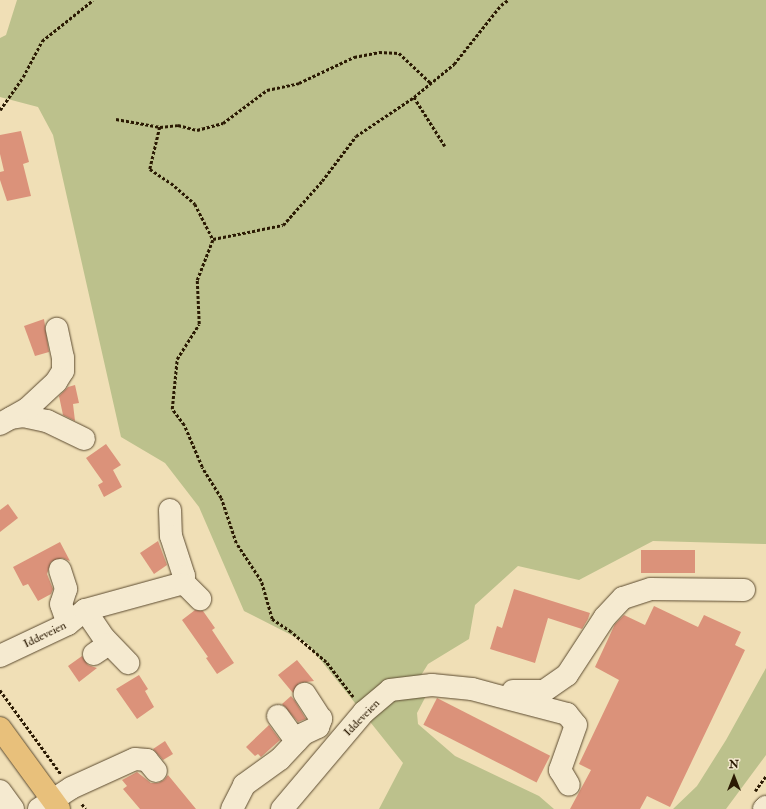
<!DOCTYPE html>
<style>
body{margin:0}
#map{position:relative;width:766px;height:809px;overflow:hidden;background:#f0dfb6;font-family:"IM FELL Double Pica",serif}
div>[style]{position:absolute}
.green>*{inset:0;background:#bcc18c}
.building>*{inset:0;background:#db927a;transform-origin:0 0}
.path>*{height:2.5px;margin-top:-1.25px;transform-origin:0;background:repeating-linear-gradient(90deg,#2b1a03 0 3px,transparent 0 5px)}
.roads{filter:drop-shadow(0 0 1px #5c4b30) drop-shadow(0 0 1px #5c4b30)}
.minor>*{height:22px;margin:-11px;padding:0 11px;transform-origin:11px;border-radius:11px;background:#f5ead0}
.major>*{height:22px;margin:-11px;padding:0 11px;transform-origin:11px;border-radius:11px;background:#e8c07b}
span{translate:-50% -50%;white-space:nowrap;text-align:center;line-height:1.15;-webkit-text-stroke:3px #f5ead0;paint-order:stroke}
.street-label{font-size:12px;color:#2b1a03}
.north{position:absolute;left:714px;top:757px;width:40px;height:40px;-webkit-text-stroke:3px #f5ead0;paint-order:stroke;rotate:0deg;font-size:11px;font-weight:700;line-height:16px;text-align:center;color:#2b1a03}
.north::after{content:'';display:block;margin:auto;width:14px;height:18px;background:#2b1a03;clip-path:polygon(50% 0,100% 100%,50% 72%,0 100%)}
</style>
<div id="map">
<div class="green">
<div style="clip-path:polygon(17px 0,766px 0,766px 544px,653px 541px,579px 580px,518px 566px,475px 605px,469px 639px,428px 664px,420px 677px,427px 694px,417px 713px,418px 724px,455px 756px,539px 796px,554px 809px,379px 809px,403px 763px,307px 643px,244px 611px,199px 507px,165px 463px,121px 437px,53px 135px,38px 107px,0 97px,0 38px,6px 35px)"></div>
<div style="clip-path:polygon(766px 668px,766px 755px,726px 809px,673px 809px,697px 786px,726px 740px)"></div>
</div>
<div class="building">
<div style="clip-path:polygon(21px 131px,29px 162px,23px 164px,31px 196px,7px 201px,0 180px,0 172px,4px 171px,0 154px,0 135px)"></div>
<div style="clip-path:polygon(44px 319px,49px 352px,35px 356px,24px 326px)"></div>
<div style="clip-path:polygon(75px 385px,79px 403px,73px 404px,75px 421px,63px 415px,59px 396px,68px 387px)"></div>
<div style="clip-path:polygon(106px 444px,121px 465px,113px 470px,122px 487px,104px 497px,98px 485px,103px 482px,86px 458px)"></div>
<div style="clip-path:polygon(8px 504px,18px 518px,0 532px,0 510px)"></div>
<div style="clip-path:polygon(158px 541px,167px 565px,154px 574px,140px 553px)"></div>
<div style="clip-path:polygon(60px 542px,70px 561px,62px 558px,51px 562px,47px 574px,53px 589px,51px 594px,38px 601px,28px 584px,23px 586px,13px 567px)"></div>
<div style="left:695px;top:550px;width:23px;height:54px;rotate:90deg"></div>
<div style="clip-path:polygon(514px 589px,590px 613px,588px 619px,582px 629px,548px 618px,535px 663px,490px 649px,497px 626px,502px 628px)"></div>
<div style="clip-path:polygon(654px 606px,698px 627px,704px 615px,741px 632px,735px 645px,745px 650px,670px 807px,647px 796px,640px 809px,570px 809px,591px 770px,579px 764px,619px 680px,595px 667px,615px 624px,624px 615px,645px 625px)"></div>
<div style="clip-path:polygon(195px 610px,203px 611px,215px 628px,212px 630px,234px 663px,217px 674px,206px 658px,208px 657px,182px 620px)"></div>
<div style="clip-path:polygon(82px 656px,88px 665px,97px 668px,79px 682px,68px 666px)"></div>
<div style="clip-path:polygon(297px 660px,314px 681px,299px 683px,293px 693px,278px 675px)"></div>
<div style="clip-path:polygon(139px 675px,148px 689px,145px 691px,154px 707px,137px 719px,116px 689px)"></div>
<div style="clip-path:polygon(291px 696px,295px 701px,306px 719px,298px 722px,282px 704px)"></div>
<div style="left:437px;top:698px;width:127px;height:30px;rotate:27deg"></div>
<div style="clip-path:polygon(269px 725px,280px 740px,261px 757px,258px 754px,255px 756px,246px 747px)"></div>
<div style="clip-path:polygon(165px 741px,173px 754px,163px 760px,153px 749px)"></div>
<div style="clip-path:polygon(137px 772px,151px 783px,158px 783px,164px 780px,168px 775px,196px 809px,140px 809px,123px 789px,127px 786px,122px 780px)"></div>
</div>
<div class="path">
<div style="left:414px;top:97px;width:58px;rotate:57.7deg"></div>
<div style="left:0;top:110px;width:40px;rotate:-55.1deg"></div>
<div style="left:23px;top:77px;width:41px;rotate:-62.2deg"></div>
<div style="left:42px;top:41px;width:65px;rotate:-38.8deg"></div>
<div style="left:116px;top:119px;width:45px;rotate:10.3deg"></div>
<div style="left:160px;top:127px;width:18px;rotate:-6deg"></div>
<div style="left:178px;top:125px;width:20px;rotate:15deg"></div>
<div style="left:197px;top:130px;width:27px;rotate:-15deg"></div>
<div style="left:223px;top:123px;width:55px;rotate:-36.9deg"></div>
<div style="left:267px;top:90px;width:33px;rotate:-12deg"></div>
<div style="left:299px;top:83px;width:61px;rotate:-25.3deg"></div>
<div style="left:354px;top:57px;width:25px;rotate:-11deg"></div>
<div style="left:379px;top:52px;width:20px;rotate:3deg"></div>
<div style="left:399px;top:53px;width:44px;rotate:43.2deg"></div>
<div style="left:160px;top:127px;width:43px;rotate:103.4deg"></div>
<div style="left:150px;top:169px;width:25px;rotate:34deg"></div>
<div style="left:171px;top:183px;width:32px;rotate:41deg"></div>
<div style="left:195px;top:204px;width:39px;rotate:63deg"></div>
<div style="left:0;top:690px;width:104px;rotate:54deg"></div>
<div style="left:353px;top:697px;width:44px;rotate:-127.6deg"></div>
<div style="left:326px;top:662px;width:46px;rotate:-139.4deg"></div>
<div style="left:291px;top:632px;width:23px;rotate:-146deg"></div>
<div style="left:272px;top:619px;width:40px;rotate:-106deg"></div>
<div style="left:261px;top:581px;width:45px;rotate:-123.3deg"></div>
<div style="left:236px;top:543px;width:47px;rotate:-108.4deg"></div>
<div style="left:221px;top:498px;width:36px;rotate:-122deg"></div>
<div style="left:202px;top:467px;width:46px;rotate:-113.2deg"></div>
<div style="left:184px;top:425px;width:20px;rotate:-127deg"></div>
<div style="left:172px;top:409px;width:50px;rotate:-84.3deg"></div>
<div style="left:177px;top:359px;width:41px;rotate:-57.8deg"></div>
<div style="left:199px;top:324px;width:44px;rotate:-92.6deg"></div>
<div style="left:197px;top:280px;width:44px;rotate:-68.7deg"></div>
<div style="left:213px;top:239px;width:71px;rotate:-11.3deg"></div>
<div style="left:283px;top:225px;width:59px;rotate:-48.4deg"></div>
<div style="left:322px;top:181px;width:56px;rotate:-52.9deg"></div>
<div style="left:356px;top:136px;width:70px;rotate:-33.9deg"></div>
<div style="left:414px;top:97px;width:52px;rotate:-39.5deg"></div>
<div style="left:454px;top:64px;width:75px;rotate:-51.5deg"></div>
<div style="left:501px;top:5px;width:9px;rotate:-36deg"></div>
<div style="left:755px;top:791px;width:19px;rotate:-54deg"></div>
<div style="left:82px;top:804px;width:6px;rotate:51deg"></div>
</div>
<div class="roads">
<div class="minor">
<div style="left:11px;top:418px;width:12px;rotate:-9deg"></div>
<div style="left:23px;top:416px;width:25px;rotate:12deg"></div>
<div style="left:47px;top:421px;width:41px;rotate:25.9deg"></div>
<div style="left:0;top:424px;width:31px;rotate:-29deg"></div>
<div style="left:27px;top:409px;width:40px;rotate:-43deg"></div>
<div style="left:56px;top:382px;width:13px;rotate:-58deg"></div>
<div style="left:63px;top:371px;width:13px;rotate:-90deg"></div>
<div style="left:63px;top:358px;width:30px;rotate:-102deg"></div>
<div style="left:170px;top:510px;width:26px;rotate:88deg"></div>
<div style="left:171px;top:536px;width:42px;rotate:72deg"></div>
<div style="left:184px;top:576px;width:9px;rotate:117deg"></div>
<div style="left:60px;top:570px;width:20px;rotate:72deg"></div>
<div style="left:66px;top:589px;width:16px;rotate:108deg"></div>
<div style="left:61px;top:604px;width:21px;rotate:71deg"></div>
<div style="left:85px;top:610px;width:34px;rotate:56deg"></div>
<div style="left:104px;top:638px;width:35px;rotate:46deg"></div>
<div style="left:94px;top:654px;width:18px;rotate:-34deg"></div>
<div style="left:0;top:656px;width:75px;rotate:-25.2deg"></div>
<div style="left:68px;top:624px;width:22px;rotate:-39deg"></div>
<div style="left:85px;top:610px;width:98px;rotate:-15.3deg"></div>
<div style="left:180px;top:584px;width:6px;rotate:9deg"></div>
<div style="left:186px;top:585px;width:20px;rotate:45deg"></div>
<div style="left:513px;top:691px;width:31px"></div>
<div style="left:544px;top:691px;width:28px;rotate:-35deg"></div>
<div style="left:567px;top:675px;width:69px;rotate:-56.8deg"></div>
<div style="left:605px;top:617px;width:26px;rotate:-47deg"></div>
<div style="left:623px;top:598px;width:29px;rotate:-18deg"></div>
<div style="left:651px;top:589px;width:93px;rotate:0.6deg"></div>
<div style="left:278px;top:716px;width:31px;rotate:54deg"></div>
<div style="left:0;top:791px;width:22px;rotate:54deg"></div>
<div style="left:39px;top:809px;width:38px;rotate:-33deg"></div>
<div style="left:71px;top:788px;width:70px;rotate:-24.4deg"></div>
<div style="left:135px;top:759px;width:12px;rotate:5deg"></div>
<div style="left:147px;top:760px;width:14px;rotate:51deg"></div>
<div style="left:232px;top:809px;width:27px;rotate:-63deg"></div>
<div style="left:244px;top:785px;width:44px;rotate:-35.8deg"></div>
<div style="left:280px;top:759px;width:34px;rotate:-47deg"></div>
<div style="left:303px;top:734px;width:17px;rotate:-25deg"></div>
<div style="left:318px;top:727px;width:9px;rotate:-69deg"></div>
<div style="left:321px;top:719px;width:30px;rotate:-123deg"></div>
<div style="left:282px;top:809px;width:127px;rotate:-49.8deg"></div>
<div style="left:364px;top:712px;width:34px;rotate:-40deg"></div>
<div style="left:390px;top:690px;width:42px;rotate:-6.8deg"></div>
<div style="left:432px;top:685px;width:40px;rotate:5.7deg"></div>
<div style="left:472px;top:689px;width:98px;rotate:14.7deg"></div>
<div style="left:567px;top:714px;width:14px;rotate:51deg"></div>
<div style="left:576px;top:725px;width:48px;rotate:109.6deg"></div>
<div style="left:560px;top:770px;width:17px;rotate:59deg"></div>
<div style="left:764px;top:809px;width:3px;rotate:-45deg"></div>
</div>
<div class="major">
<div style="left:0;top:728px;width:100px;rotate:53.9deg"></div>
</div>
</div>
<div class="street-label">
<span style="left:45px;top:635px;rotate:-26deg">Iddeveien</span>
<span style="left:362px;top:718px;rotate:-46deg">Iddeveien</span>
</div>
<div class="north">N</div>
</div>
